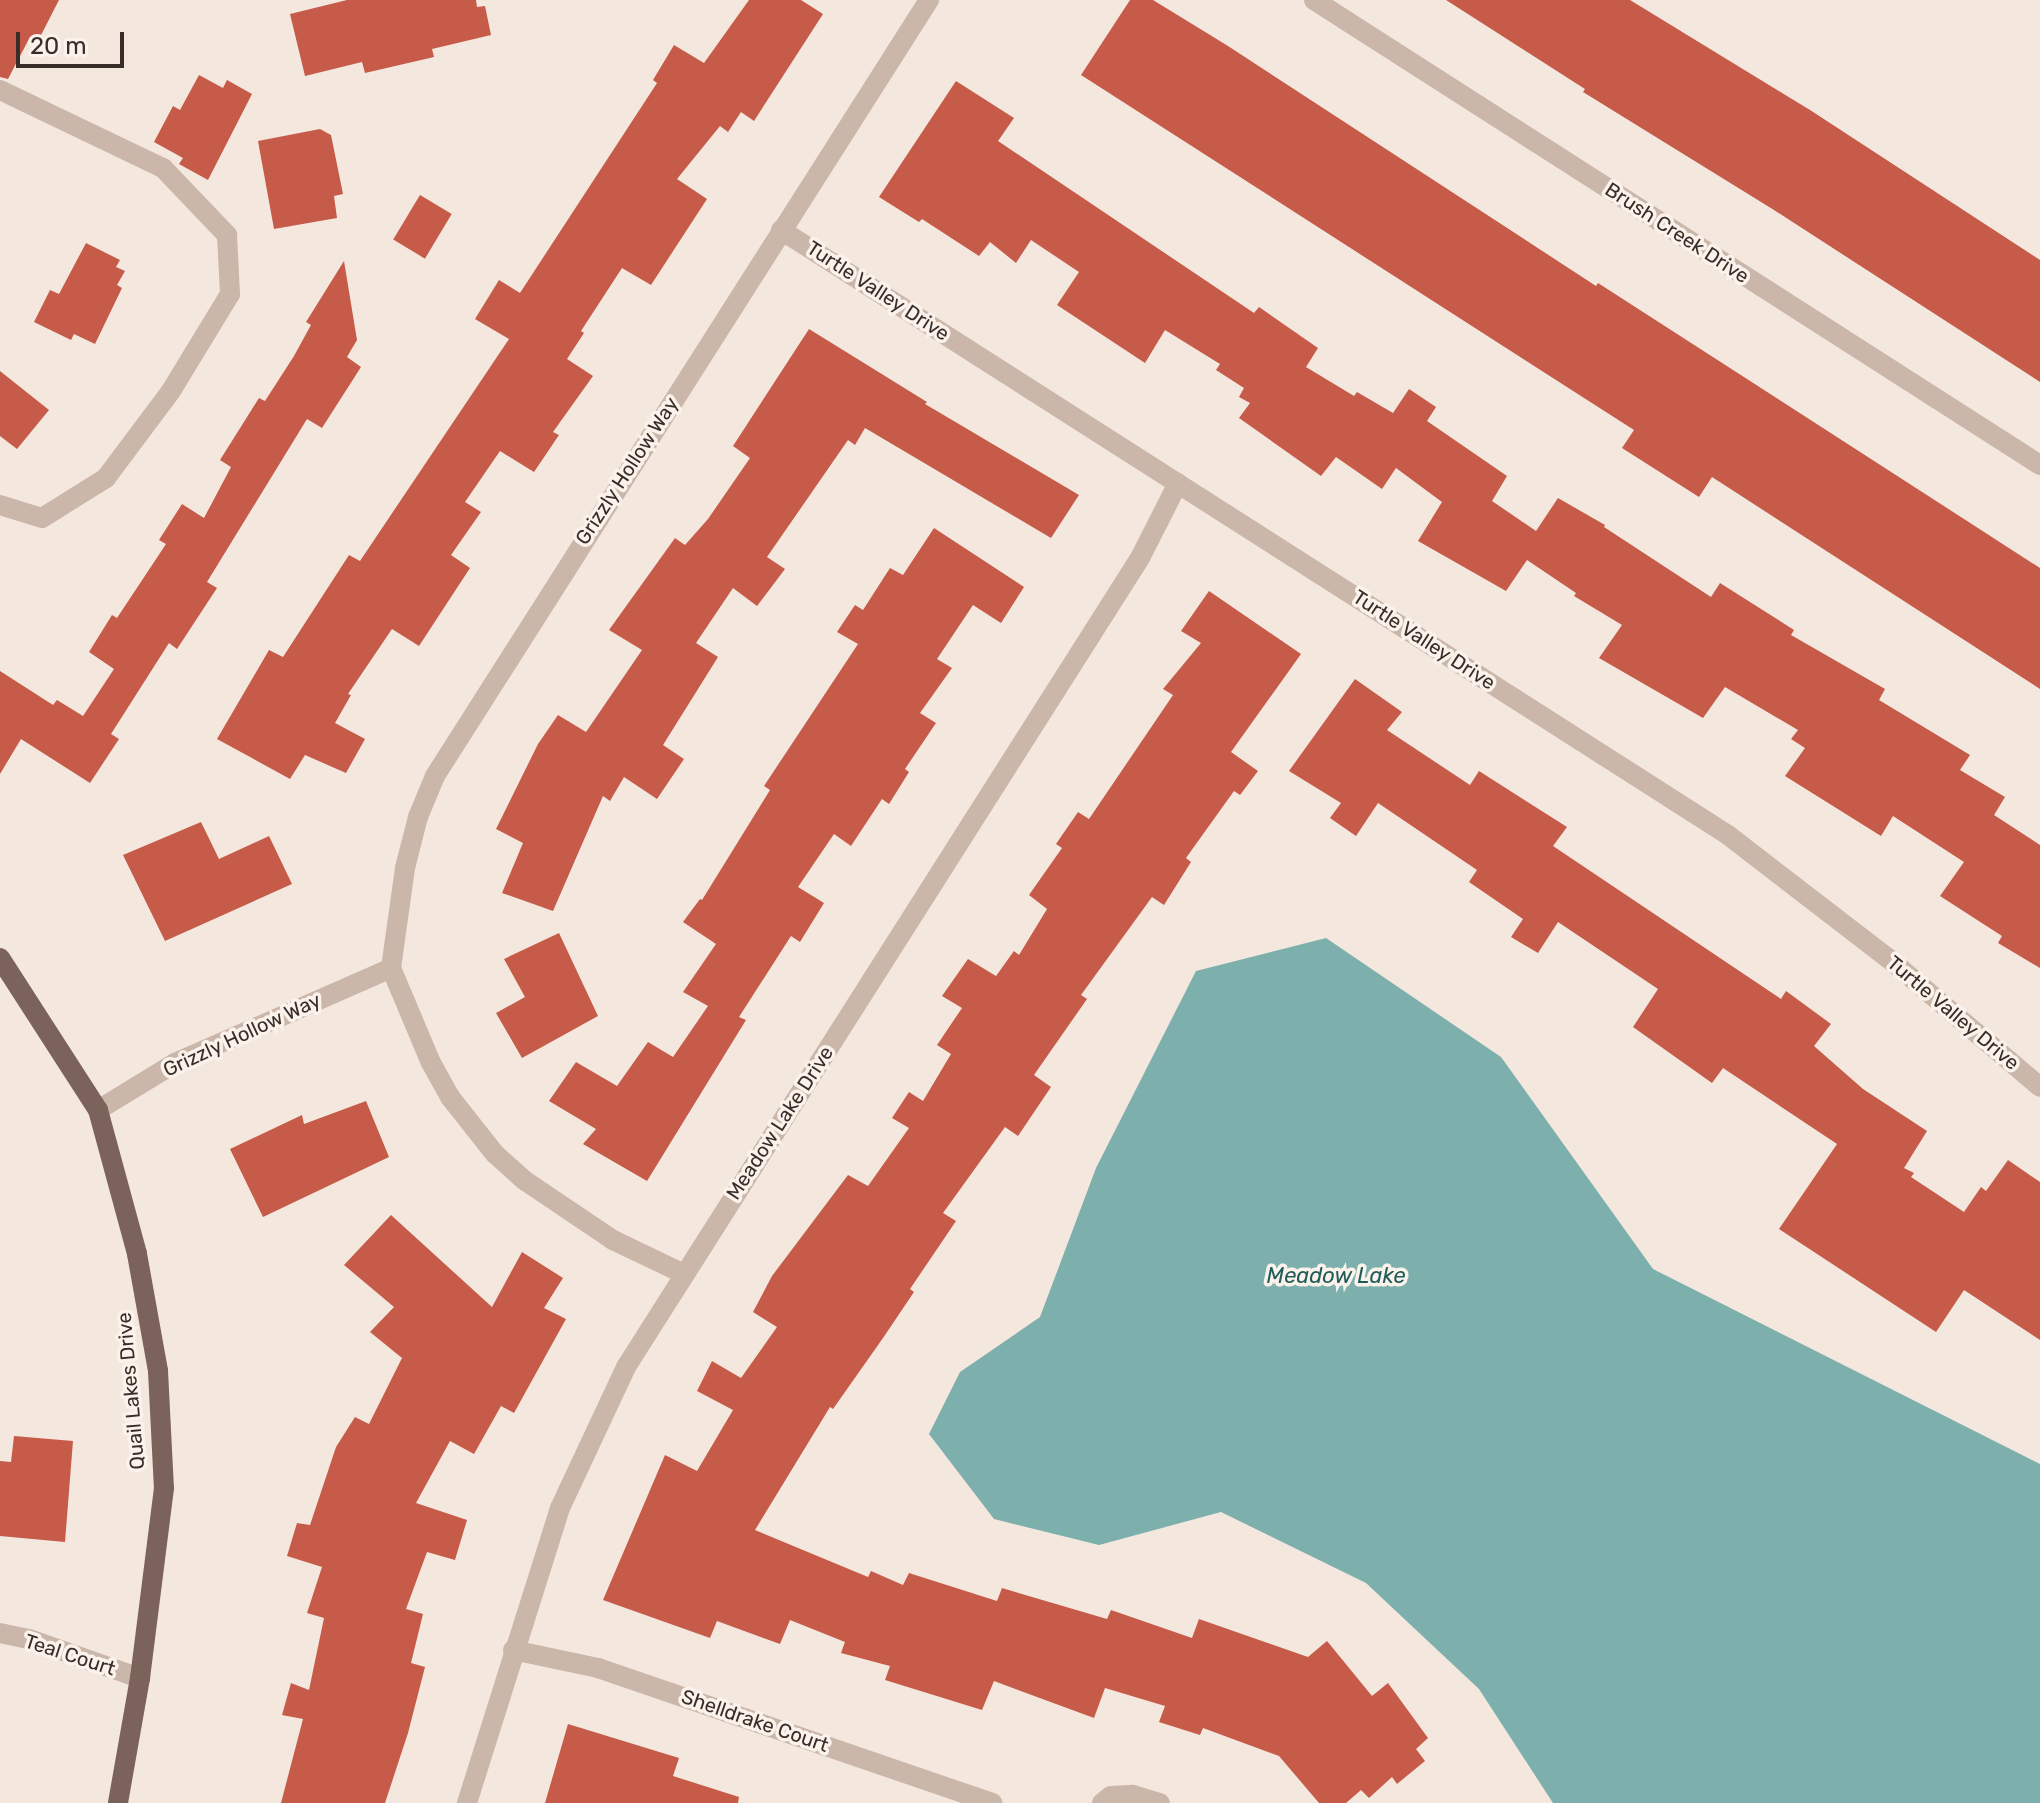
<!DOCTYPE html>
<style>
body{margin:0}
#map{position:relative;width:2040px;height:1803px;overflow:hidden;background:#f3e7de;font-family:Rubik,sans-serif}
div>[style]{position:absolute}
.water>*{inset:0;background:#7db0ad}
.building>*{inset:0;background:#c65b49;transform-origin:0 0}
.minor>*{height:20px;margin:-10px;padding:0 10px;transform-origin:10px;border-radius:10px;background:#cbb6aa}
.major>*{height:20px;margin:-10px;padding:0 10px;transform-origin:10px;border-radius:10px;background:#7b625b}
span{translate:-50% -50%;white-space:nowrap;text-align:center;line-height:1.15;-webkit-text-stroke:7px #faf2eb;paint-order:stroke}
.street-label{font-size:20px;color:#392d29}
.water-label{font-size:22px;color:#1e5b59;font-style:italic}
.scale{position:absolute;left:16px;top:32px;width:108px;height:36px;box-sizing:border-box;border:4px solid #392d29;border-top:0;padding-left:10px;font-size:24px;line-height:28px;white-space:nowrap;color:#392d29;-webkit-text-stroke:6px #faf2eb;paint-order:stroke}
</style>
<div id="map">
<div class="water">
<div style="clip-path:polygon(1326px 938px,1501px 1057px,1653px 1269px,2040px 1464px,2040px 1803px,1553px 1803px,1479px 1689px,1366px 1583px,1221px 1512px,1099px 1545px,994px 1519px,929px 1434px,960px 1372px,1040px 1317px,1096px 1168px,1196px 971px)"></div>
</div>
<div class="building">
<div style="clip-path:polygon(0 0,59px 0,38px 41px,30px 37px,8px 79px,0 77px)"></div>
<div style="clip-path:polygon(347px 0,476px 0,477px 7px,485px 6px,491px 35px,432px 49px,434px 57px,365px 73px,362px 62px,305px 76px,290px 14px)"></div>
<div style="clip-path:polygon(749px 0,801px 0,823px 14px,754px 121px,741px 112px,728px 132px,720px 126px,677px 179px,707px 199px,651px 285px,622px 268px,581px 331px,584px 333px,567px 359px,593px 376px,553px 432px,559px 435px,534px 472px,500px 451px,465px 502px,481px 512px,451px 555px,470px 568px,419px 646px,392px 629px,348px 694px,351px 695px,335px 723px,365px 739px,346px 773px,305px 755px,290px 779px,217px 739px,269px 650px,283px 657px,349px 555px,360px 561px,509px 339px,475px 319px,499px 280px,520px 293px,657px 83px,653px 80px,674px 45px,704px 63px)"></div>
<div style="clip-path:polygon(1130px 0,1153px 0,1228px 46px,1596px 286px,1598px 283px,2040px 568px,2040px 689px,1712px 477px,1699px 497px,1622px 448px,1634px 430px,1081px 75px)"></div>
<div style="clip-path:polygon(1446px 0,1630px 0,1810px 110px,2040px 260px,2040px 382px,1774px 210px,1583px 92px,1585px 89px)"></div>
<div style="clip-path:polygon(199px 75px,223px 88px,227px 80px,252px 94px,208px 180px,179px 164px,183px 158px,154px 142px,173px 106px,180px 110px)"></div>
<div style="clip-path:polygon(956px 81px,1014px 118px,998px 141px,1254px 313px,1259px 307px,1318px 348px,1306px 367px,1354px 396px,1357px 392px,1393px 413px,1409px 389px,1436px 407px,1427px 421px,1507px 476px,1492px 501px,1536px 531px,1558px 498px,1605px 525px,1604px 527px,1711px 597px,1720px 583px,1794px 630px,1791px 635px,1885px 689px,1879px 700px,1970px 755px,1960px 770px,2005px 797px,1994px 815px,2040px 845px,2040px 968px,1998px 943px,2002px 936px,1940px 896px,1964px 862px,1893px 816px,1881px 836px,1785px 776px,1805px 748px,1791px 739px,1798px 730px,1725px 687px,1703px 718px,1599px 658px,1622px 625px,1574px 596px,1576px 593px,1527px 560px,1506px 591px,1418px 541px,1442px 502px,1396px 468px,1382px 489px,1336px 457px,1321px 476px,1239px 418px,1250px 403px,1239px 397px,1244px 388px,1216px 370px,1220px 364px,1165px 330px,1145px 363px,1057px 305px,1079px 272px,1031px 240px,1016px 263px,990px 242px,979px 256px,922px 219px,919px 222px,879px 197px)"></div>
<div style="clip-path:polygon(320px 129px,331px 135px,343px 194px,334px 196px,337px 218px,274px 229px,258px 141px)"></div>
<div style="left:420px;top:195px;width:37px;height:52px;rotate:31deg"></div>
<div style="clip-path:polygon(86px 243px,120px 260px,116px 267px,125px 271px,117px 285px,122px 288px,95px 344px,74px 334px,71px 340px,34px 322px,50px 290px,59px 294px)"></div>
<div style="clip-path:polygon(344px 261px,357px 340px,347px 357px,361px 367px,322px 428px,307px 419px,207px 582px,217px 588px,177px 649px,169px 643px,111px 734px,119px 739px,90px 783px,21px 739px,0 774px,0 671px,53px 705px,57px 700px,83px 716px,114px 669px,89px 652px,112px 615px,117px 618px,166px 544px,159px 540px,182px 504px,204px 518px,231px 467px,220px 460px,259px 398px,265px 401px,294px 356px,311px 325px,306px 322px)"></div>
<div style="clip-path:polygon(809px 329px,927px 402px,925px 404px,1079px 495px,1051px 538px,865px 428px,855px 445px,848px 440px,767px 557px,785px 569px,757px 606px,733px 588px,696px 643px,718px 657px,663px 745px,684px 759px,657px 799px,624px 777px,610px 801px,603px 796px,553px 911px,502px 893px,523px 843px,496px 829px,538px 744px,558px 715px,586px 732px,642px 650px,609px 630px,675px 538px,685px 545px,708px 519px,750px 458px,733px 446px)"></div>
<div style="clip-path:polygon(0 371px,49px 410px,17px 449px,0 436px)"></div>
<div style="clip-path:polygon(934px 528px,1024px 587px,1001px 623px,973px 605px,937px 659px,952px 668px,920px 713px,936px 723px,905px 769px,909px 772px,889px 804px,882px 799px,851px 846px,834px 834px,798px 887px,824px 903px,800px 942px,791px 936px,739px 1017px,746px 1020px,647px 1181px,583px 1144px,596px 1129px,549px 1101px,576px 1062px,617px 1086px,648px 1042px,673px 1057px,708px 1006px,683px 992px,716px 944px,683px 922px,700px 899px,702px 900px,770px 790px,764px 786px,858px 644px,837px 632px,855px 605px,863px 610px,890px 568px,903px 575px)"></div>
<div style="clip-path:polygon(1209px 591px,1301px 654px,1231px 752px,1258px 771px,1240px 795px,1234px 791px,1186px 858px,1191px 862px,1164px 905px,1152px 897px,1081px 995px,1087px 999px,1034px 1075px,1051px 1087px,1018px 1136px,1005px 1127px,943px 1213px,956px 1221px,910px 1289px,914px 1292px,883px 1338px,833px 1409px,830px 1407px,755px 1530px,868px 1577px,871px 1571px,903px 1585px,909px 1573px,997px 1601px,1002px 1588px,1107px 1619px,1111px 1610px,1192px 1638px,1199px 1619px,1308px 1657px,1327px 1641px,1372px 1696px,1388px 1683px,1428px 1738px,1416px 1749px,1425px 1761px,1397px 1784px,1392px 1777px,1369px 1798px,1361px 1790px,1346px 1803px,1319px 1803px,1279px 1756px,1203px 1728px,1200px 1735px,1159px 1722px,1165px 1706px,1105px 1688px,1094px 1718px,994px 1681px,982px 1710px,885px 1680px,890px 1666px,841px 1653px,845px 1642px,790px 1620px,780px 1644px,717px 1621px,710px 1638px,603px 1600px,665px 1455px,697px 1471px,733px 1410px,697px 1391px,712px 1361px,741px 1378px,777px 1327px,753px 1312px,772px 1276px,848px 1175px,868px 1186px,909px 1128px,892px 1118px,909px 1092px,923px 1101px,951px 1054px,937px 1045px,962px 1008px,942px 996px,968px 959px,996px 976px,1014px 951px,1019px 955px,1047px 909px,1029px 895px,1062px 848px,1056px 844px,1078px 812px,1089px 819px,1173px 695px,1163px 689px,1201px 643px,1181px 631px)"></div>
<div style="clip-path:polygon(1355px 679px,1402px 712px,1387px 730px,1470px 785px,1479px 771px,1567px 827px,1553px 846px,1781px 999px,1786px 991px,1831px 1024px,1814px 1046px,1863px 1089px,1927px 1131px,1904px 1168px,1914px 1173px,1911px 1177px,1964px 1212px,1981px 1187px,1986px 1191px,2008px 1160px,2040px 1182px,2040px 1340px,1964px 1290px,1936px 1332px,1779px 1229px,1837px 1144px,1723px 1068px,1712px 1083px,1633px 1027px,1658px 989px,1558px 922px,1538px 953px,1511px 937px,1523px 919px,1469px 882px,1477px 870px,1378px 803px,1356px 836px,1330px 818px,1341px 803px,1289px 771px)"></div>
<div style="clip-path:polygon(201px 822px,219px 859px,269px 836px,292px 884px,165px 941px,123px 855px)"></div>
<div style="clip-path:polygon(559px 933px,598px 1016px,522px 1058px,496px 1013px,525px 997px,504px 959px)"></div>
<div style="clip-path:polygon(366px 1101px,389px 1157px,263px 1217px,230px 1149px,302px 1115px,304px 1124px)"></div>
<div style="clip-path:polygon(391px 1215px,492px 1307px,522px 1252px,563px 1278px,544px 1308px,566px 1319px,514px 1413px,501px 1406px,474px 1454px,450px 1441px,416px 1503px,467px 1520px,455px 1560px,427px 1552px,406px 1609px,423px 1614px,411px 1663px,425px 1667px,408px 1733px,385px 1803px,281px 1803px,303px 1719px,282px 1715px,291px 1683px,309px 1690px,324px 1618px,307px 1613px,322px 1567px,287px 1556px,297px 1523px,310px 1525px,336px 1447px,355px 1417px,369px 1424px,402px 1358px,370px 1332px,394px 1307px,344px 1265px)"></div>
<div style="clip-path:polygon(14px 1436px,73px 1441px,65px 1542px,0 1536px,0 1461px,11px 1462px)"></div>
<div style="clip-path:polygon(568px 1724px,679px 1758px,673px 1776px,739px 1797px,738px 1803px,545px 1803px)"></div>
</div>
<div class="minor">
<div style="left:1314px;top:0;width:862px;rotate:32.64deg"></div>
<div style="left:0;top:90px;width:181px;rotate:25.6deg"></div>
<div style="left:163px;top:168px;width:93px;rotate:46.3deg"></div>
<div style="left:227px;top:235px;width:59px;rotate:87.1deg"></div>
<div style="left:230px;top:294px;width:114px;rotate:121.3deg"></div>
<div style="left:171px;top:391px;width:109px;rotate:126.8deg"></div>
<div style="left:106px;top:478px;width:75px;rotate:148deg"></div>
<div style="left:42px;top:518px;width:44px;rotate:-162.8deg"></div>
<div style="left:781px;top:230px;width:1124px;rotate:32.57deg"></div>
<div style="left:1728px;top:835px;width:202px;rotate:37.6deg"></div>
<div style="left:1888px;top:958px;width:199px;rotate:40.3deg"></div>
<div style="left:98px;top:1110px;width:90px;rotate:-31.4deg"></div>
<div style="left:175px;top:1063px;width:236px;rotate:-23.7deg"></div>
<div style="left:684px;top:1274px;width:79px;rotate:-154.4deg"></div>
<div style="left:613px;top:1240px;width:107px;rotate:-146deg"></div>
<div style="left:524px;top:1180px;width:39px;rotate:-138deg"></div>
<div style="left:495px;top:1154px;width:73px;rotate:-128.3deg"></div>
<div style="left:450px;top:1097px;width:39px;rotate:-119deg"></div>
<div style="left:431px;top:1063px;width:103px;rotate:-112.8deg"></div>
<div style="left:391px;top:968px;width:101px;rotate:-82deg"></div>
<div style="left:405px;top:868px;width:53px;rotate:-75.7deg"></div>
<div style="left:418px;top:817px;width:44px;rotate:-67.5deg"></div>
<div style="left:435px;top:776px;width:920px;rotate:-57.52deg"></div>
<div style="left:0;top:1633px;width:30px;rotate:12deg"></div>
<div style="left:29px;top:1639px;width:118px;rotate:19.4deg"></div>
<div style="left:513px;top:1650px;width:87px;rotate:12deg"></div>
<div style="left:598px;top:1668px;width:417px;rotate:18.9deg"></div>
<div style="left:467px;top:1803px;width:309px;rotate:-72.5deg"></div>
<div style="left:560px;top:1508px;width:156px;rotate:-64.9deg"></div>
<div style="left:626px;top:1367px;width:958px;rotate:-57.57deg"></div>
<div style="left:1140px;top:558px;width:84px;rotate:-63.1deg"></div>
<div style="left:1102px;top:1803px;width:11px;rotate:-38deg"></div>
<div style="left:1111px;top:1796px;width:22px;rotate:-3deg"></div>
<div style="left:1133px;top:1795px;width:28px;rotate:17deg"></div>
</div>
<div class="major">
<div style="left:0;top:958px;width:181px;rotate:57.2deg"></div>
<div style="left:98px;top:1110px;width:149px;rotate:74.8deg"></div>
<div style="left:137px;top:1254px;width:119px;rotate:79.8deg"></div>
<div style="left:158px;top:1371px;width:117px;rotate:87.1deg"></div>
<div style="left:164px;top:1488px;width:192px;rotate:97.2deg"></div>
<div style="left:140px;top:1678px;width:127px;rotate:100deg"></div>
</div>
<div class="street-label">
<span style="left:1677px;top:233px;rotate:33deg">Brush Creek Drive</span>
<span style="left:878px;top:291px;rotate:33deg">Turtle Valley Drive</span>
<span style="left:627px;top:471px;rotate:-57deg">Grizzly Hollow Way</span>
<span style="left:1424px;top:640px;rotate:33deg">Turtle Valley Drive</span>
<span style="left:1953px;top:1013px;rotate:40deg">Turtle Valley Drive</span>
<span style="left:242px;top:1035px;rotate:-25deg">Grizzly Hollow Way</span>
<span style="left:780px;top:1123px;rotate:-57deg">Meadow Lake Drive</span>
<span style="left:131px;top:1391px;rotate:-95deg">Quail Lakes Drive</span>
<span style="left:70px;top:1655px;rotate:18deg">Teal Court</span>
<span style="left:755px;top:1721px;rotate:19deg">Shelldrake Court</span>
</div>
<div class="water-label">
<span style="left:1336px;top:1276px">Meadow Lake</span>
</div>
<div class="scale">20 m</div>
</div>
